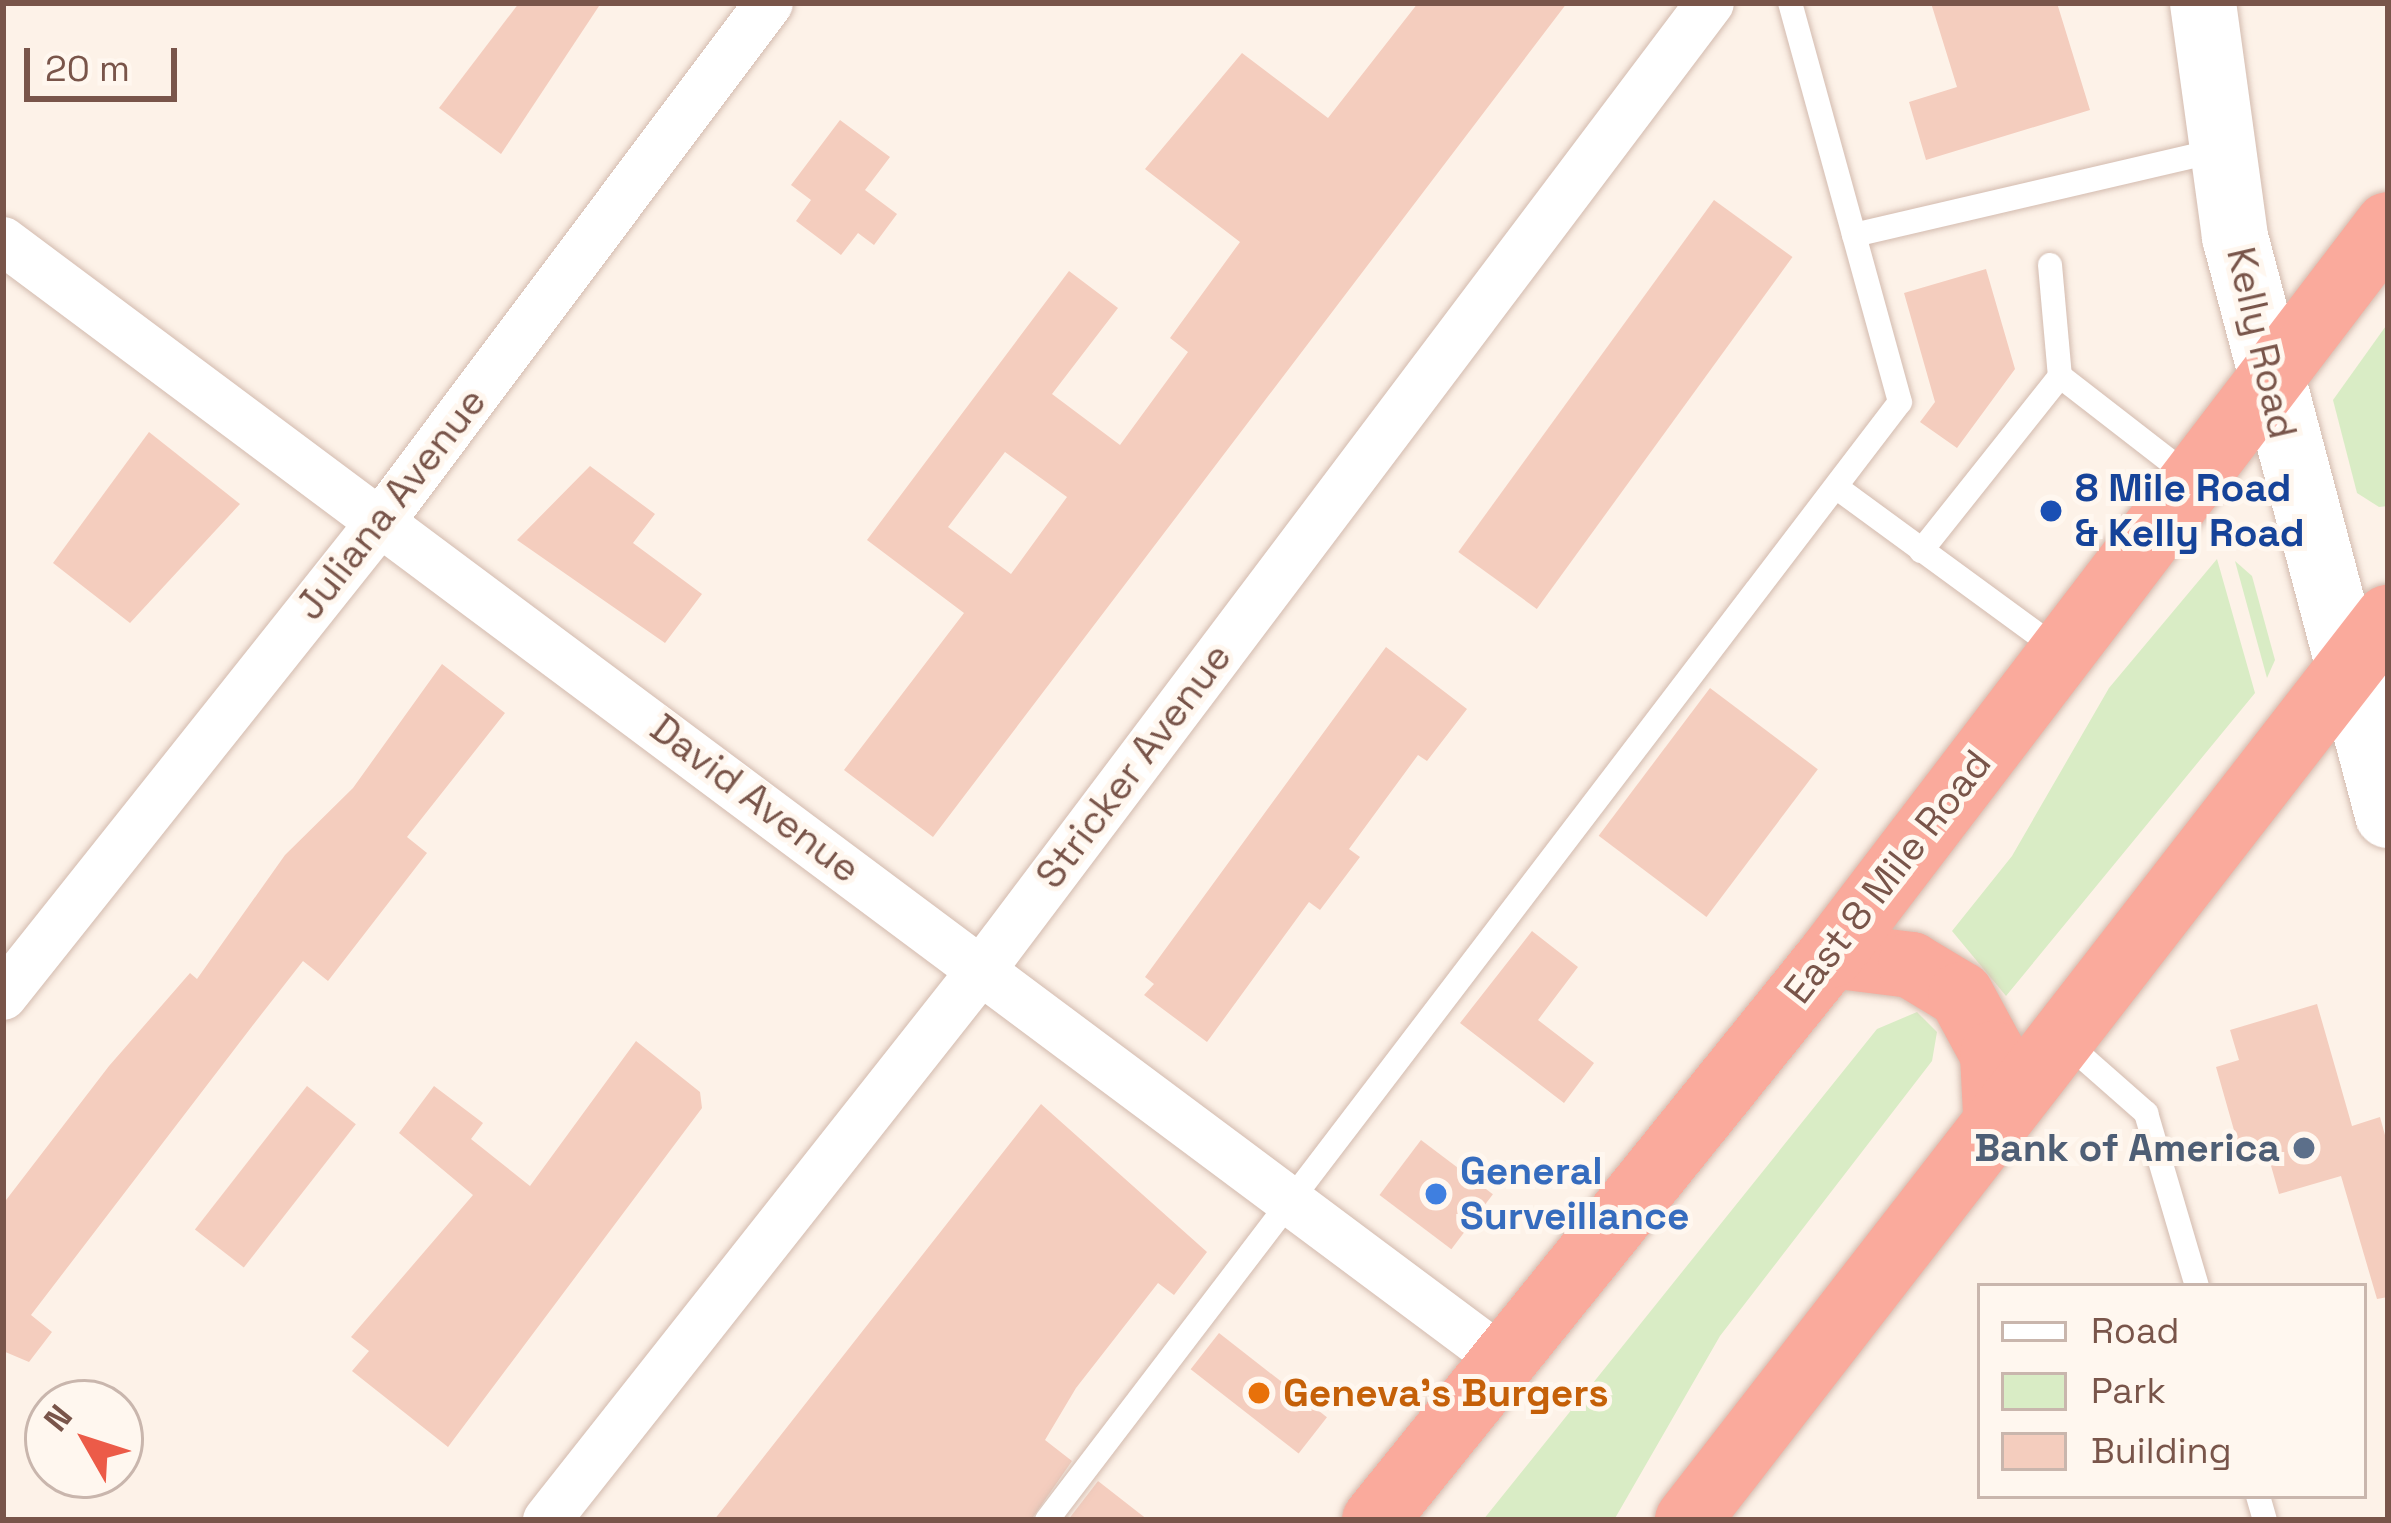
<!DOCTYPE html>
<style>
body{margin:0}
#map{position:relative;width:2391px;height:1523px;overflow:hidden;background:#fdf2e8;font-family:"Space Grotesk",sans-serif}
div>[style]{position:absolute}
.green>*{inset:0;background:#d9ecc5}
.building>*{inset:0;background:#f4cdbe;transform-origin:0 0}
.roads{filter:drop-shadow(0 0 3px #d3bbaf) drop-shadow(0 0 3px #d3bbaf)}
.lane>*{height:24px;margin:-12px;padding:0 12px;transform-origin:12px;border-radius:12px;background:#fff}
.street>*{height:48px;margin:-24px;padding:0 24px;transform-origin:24px;border-radius:24px;background:#fff}
.secondary>*{height:66px;margin:-33px;padding:0 33px;transform-origin:33px;border-radius:33px;background:#fff}
.highway>*{height:66px;margin:-33px;padding:0 33px;transform-origin:33px;border-radius:33px;background:#faaa9c}
.dots>*{width:33px;height:33px;translate:-50% -50%;box-sizing:border-box;border:6px solid #fff7ef;border-radius:50%}
span{translate:-50% -50%;white-space:nowrap;text-align:center;line-height:1.15;-webkit-text-stroke:10px #fff7ef;paint-order:stroke}
.street-label{font-size:39px;color:#79554a}
.transit-label{font-size:39px;color:#164399;font-weight:700}
.left{translate:0 -50%;text-align:left}
.service-label{font-size:39px;color:#4e5e75;font-weight:700}
.right{translate:-100% -50%;text-align:right}
.shop-label{font-size:39px;color:#366cbe;font-weight:700}
.food-label{font-size:39px;color:#c56008;font-weight:700}
.frame{position:absolute;inset:0;border:6px solid #79554a;pointer-events:none}
.legend{position:absolute;left:1977px;top:1283px;width:390px;height:216px;box-sizing:border-box;background:#fff7ef;border:3px solid #c9b6ad;margin:0;padding:15px 21px;list-style:none;font-size:36px;color:#79554a}
.legend li{display:flex;align-items:center;gap:24px;height:60px}
.legend b{width:60px;border:3px solid #c9b6ad}
.north{position:absolute;left:24px;top:1379px;width:120px;height:120px;box-sizing:border-box;background:#fff7ef;border:3px solid #c9b6ad;border-radius:50%;rotate:309deg;font-size:33px;font-weight:700;line-height:48px;text-align:center;color:#79554a}
.north::after{content:'';display:block;margin:auto;width:42px;height:54px;background:#ec5b48;clip-path:polygon(50% 0,100% 100%,50% 72%,0 100%)}
.scale{position:absolute;left:24px;top:48px;width:153px;height:54px;box-sizing:border-box;border:6px solid #79554a;border-top:0;padding-left:15px;font-size:36px;line-height:42px;white-space:nowrap;color:#79554a;-webkit-text-stroke:9px #fff7ef;paint-order:stroke}
</style>
<div id="map">
<div class="green">
<div style="clip-path:polygon(2388px 323px,2388px 506px,2379px 507px,2357px 493px,2333px 400px)"></div>
<div style="clip-path:polygon(2217px 559px,2255px 693px,2006px 996px,1952px 931px,2012px 856px,2109px 688px)"></div>
<div style="clip-path:polygon(2235px 561px,2252px 576px,2275px 660px,2267px 678px)"></div>
<div style="clip-path:polygon(1917px 1012px,1937px 1032px,1932px 1061px,1720px 1336px,1614px 1520px,1483px 1520px,1877px 1029px)"></div>
</div>
<div class="building">
<div style="clip-path:polygon(519px 3px,601px 3px,501px 154px,439px 108px)"></div>
<div style="clip-path:polygon(evenodd,1418px 3px,1567px 3px,933px 837px,844px 770px,964px 613px,867px 540px,1069px 271px,1118px 308px,1052px 394px,1120px 445px,1188px 352px,1170px 338px,1240px 242px,1145px 169px,1242px 53px,1328px 118px,1418px 3px,1005px 452px,1067px 497px,1011px 574px,948px 527px,1005px 452px)"></div>
<div style="clip-path:polygon(1931px 3px,2057px 3px,2090px 110px,1926px 160px,1909px 102px,1957px 87px)"></div>
<div style="clip-path:polygon(840px 120px,890px 157px,865px 190px,897px 214px,874px 245px,858px 233px,841px 255px,796px 221px,811px 200px,791px 185px)"></div>
<div style="left:1714px;top:200px;width:97px;height:435px;rotate:36deg"></div>
<div style="clip-path:polygon(1986px 269px,2015px 369px,1957px 448px,1920px 422px,1935px 402px,1904px 293px)"></div>
<div style="clip-path:polygon(149px 432px,240px 504px,130px 623px,53px 563px)"></div>
<div style="clip-path:polygon(590px 466px,655px 514px,633px 543px,702px 594px,665px 643px,517px 540px)"></div>
<div style="clip-path:polygon(1386px 647px,1467px 709px,1427px 761px,1418px 755px,1349px 849px,1360px 857px,1320px 910px,1309px 902px,1207px 1042px,1144px 995px,1154px 984px,1145px 977px)"></div>
<div style="clip-path:polygon(442px 664px,505px 713px,407px 837px,427px 853px,328px 981px,303px 961px,253px 1025px,31px 1315px,52px 1332px,29px 1362px,3px 1351px,3px 1204px,109px 1066px,190px 973px,197px 979px,285px 855px,353px 788px)"></div>
<div style="left:1710px;top:688px;width:135px;height:185px;rotate:37deg"></div>
<div style="clip-path:polygon(1532px 931px,1578px 967px,1538px 1020px,1594px 1063px,1564px 1103px,1460px 1023px)"></div>
<div style="clip-path:polygon(2317px 1004px,2352px 1126px,2380px 1117px,2388px 1146px,2388px 1297px,2377px 1299px,2341px 1176px,2279px 1194px,2266px 1148px,2241px 1155px,2216px 1067px,2239px 1060px,2230px 1030px)"></div>
<div style="clip-path:polygon(636px 1041px,700px 1092px,702px 1108px,448px 1447px,352px 1371px,369px 1351px,351px 1337px,473px 1195px,399px 1133px,434px 1086px,483px 1123px,471px 1139px,530px 1186px)"></div>
<div style="left:307px;top:1086px;width:62px;height:182px;rotate:38deg"></div>
<div style="clip-path:polygon(1041px 1104px,1207px 1252px,1174px 1295px,1158px 1283px,1076px 1388px,1045px 1440px,1072px 1461px,1031px 1520px,714px 1520px)"></div>
<div style="left:1421px;top:1140px;width:90px;height:69px;rotate:37deg"></div>
<div style="left:1219px;top:1333px;width:137px;height:46px;rotate:38deg"></div>
<div style="clip-path:polygon(1098px 1481px,1148px 1520px,1068px 1520px)"></div>
</div>
<div class="roads">
<div class="lane">
<div style="left:1854px;top:235px;width:375px;rotate:-13.1deg"></div>
<div style="left:2050px;top:265px;width:111px;rotate:84.9deg"></div>
<div style="left:1836px;top:487px;width:276px;rotate:36.2deg"></div>
<div style="left:1921px;top:551px;width:223px;rotate:-51.5deg"></div>
<div style="left:2060px;top:376px;width:165px;rotate:37.8deg"></div>
<div style="left:2063px;top:1040px;width:111px;rotate:41.3deg"></div>
<div style="left:2146px;top:1113px;width:180px;rotate:73.6deg"></div>
<div style="left:2258px;top:1496px;width:25px;rotate:74deg"></div>
<div style="left:1047px;top:1520px;width:1406px;rotate:-52.66deg"></div>
<div style="left:1900px;top:402px;width:414px;rotate:-105.4deg"></div>
</div>
<div class="street">
<div style="left:3px;top:241px;width:1873px;rotate:36.73deg"></div>
<div style="left:3px;top:996px;width:607px;rotate:-51.49deg"></div>
<div style="left:381px;top:521px;width:647px;rotate:-53.17deg"></div>
<div style="left:547px;top:1520px;width:703px;rotate:-51.7deg"></div>
<div style="left:983px;top:968px;width:1208px;rotate:-53.01deg"></div>
</div>
<div class="secondary">
<div style="left:2203px;top:3px;width:236px;rotate:82.2deg"></div>
<div style="left:2235px;top:237px;width:598px;rotate:75.17deg"></div>
</div>
<div class="highway">
<div style="left:1831px;top:955px;width:81px;rotate:7.1deg"></div>
<div style="left:1911px;top:965px;width:58px;rotate:31deg"></div>
<div style="left:1961px;top:995px;width:67px;rotate:61.5deg"></div>
<div style="left:1993px;top:1054px;width:59px;rotate:87.1deg"></div>
<div style="left:1375px;top:1520px;width:726px;rotate:-51.09deg"></div>
<div style="left:1831px;top:955px;width:918px;rotate:-52.66deg"></div>
<div style="left:1688px;top:1520px;width:1142px;rotate:-52.19deg"></div>
</div>
</div>
<div class="dots">
<div style="left:2051px;top:511px;background:#1a4fb4"></div>
<div style="left:2304px;top:1148px;background:#5c6f8a"></div>
<div style="left:1436px;top:1194px;background:#3f7fe0"></div>
<div style="left:1259px;top:1393px;background:#e8710a"></div>
</div>
<div class="street-label">
<span style="left:2261px;top:343px;rotate:77deg">Kelly Road</span>
<span style="left:391px;top:504px;rotate:-52deg">Juliana Avenue</span>
<span style="left:1134px;top:766px;rotate:-53deg">Stricker Avenue</span>
<span style="left:755px;top:799px;rotate:37deg">David Avenue</span>
<span style="left:1888px;top:877px;rotate:-52deg">East 8 Mile Road</span>
</div>
<div class="transit-label">
<span class="left" style="left:2075px;top:511px">8 Mile Road<br>&amp; Kelly Road</span>
</div>
<div class="service-label">
<span class="right" style="left:2280px;top:1148px">Bank of America</span>
</div>
<div class="shop-label">
<span class="left" style="left:1460px;top:1194px">General<br>Surveillance</span>
</div>
<div class="food-label">
<span class="left" style="left:1283px;top:1393px">Geneva's Burgers</span>
</div>
<div class="frame"></div>
<ul class="legend">
<li><b style="height:15px;background:#fff"></b>Road</li>
<li><b style="height:33px;background:#d9ecc5"></b>Park</li>
<li><b style="height:33px;background:#f4cdbe"></b>Building</li>
</ul>
<div class="north">N</div>
<div class="scale">20 m</div>
</div>
